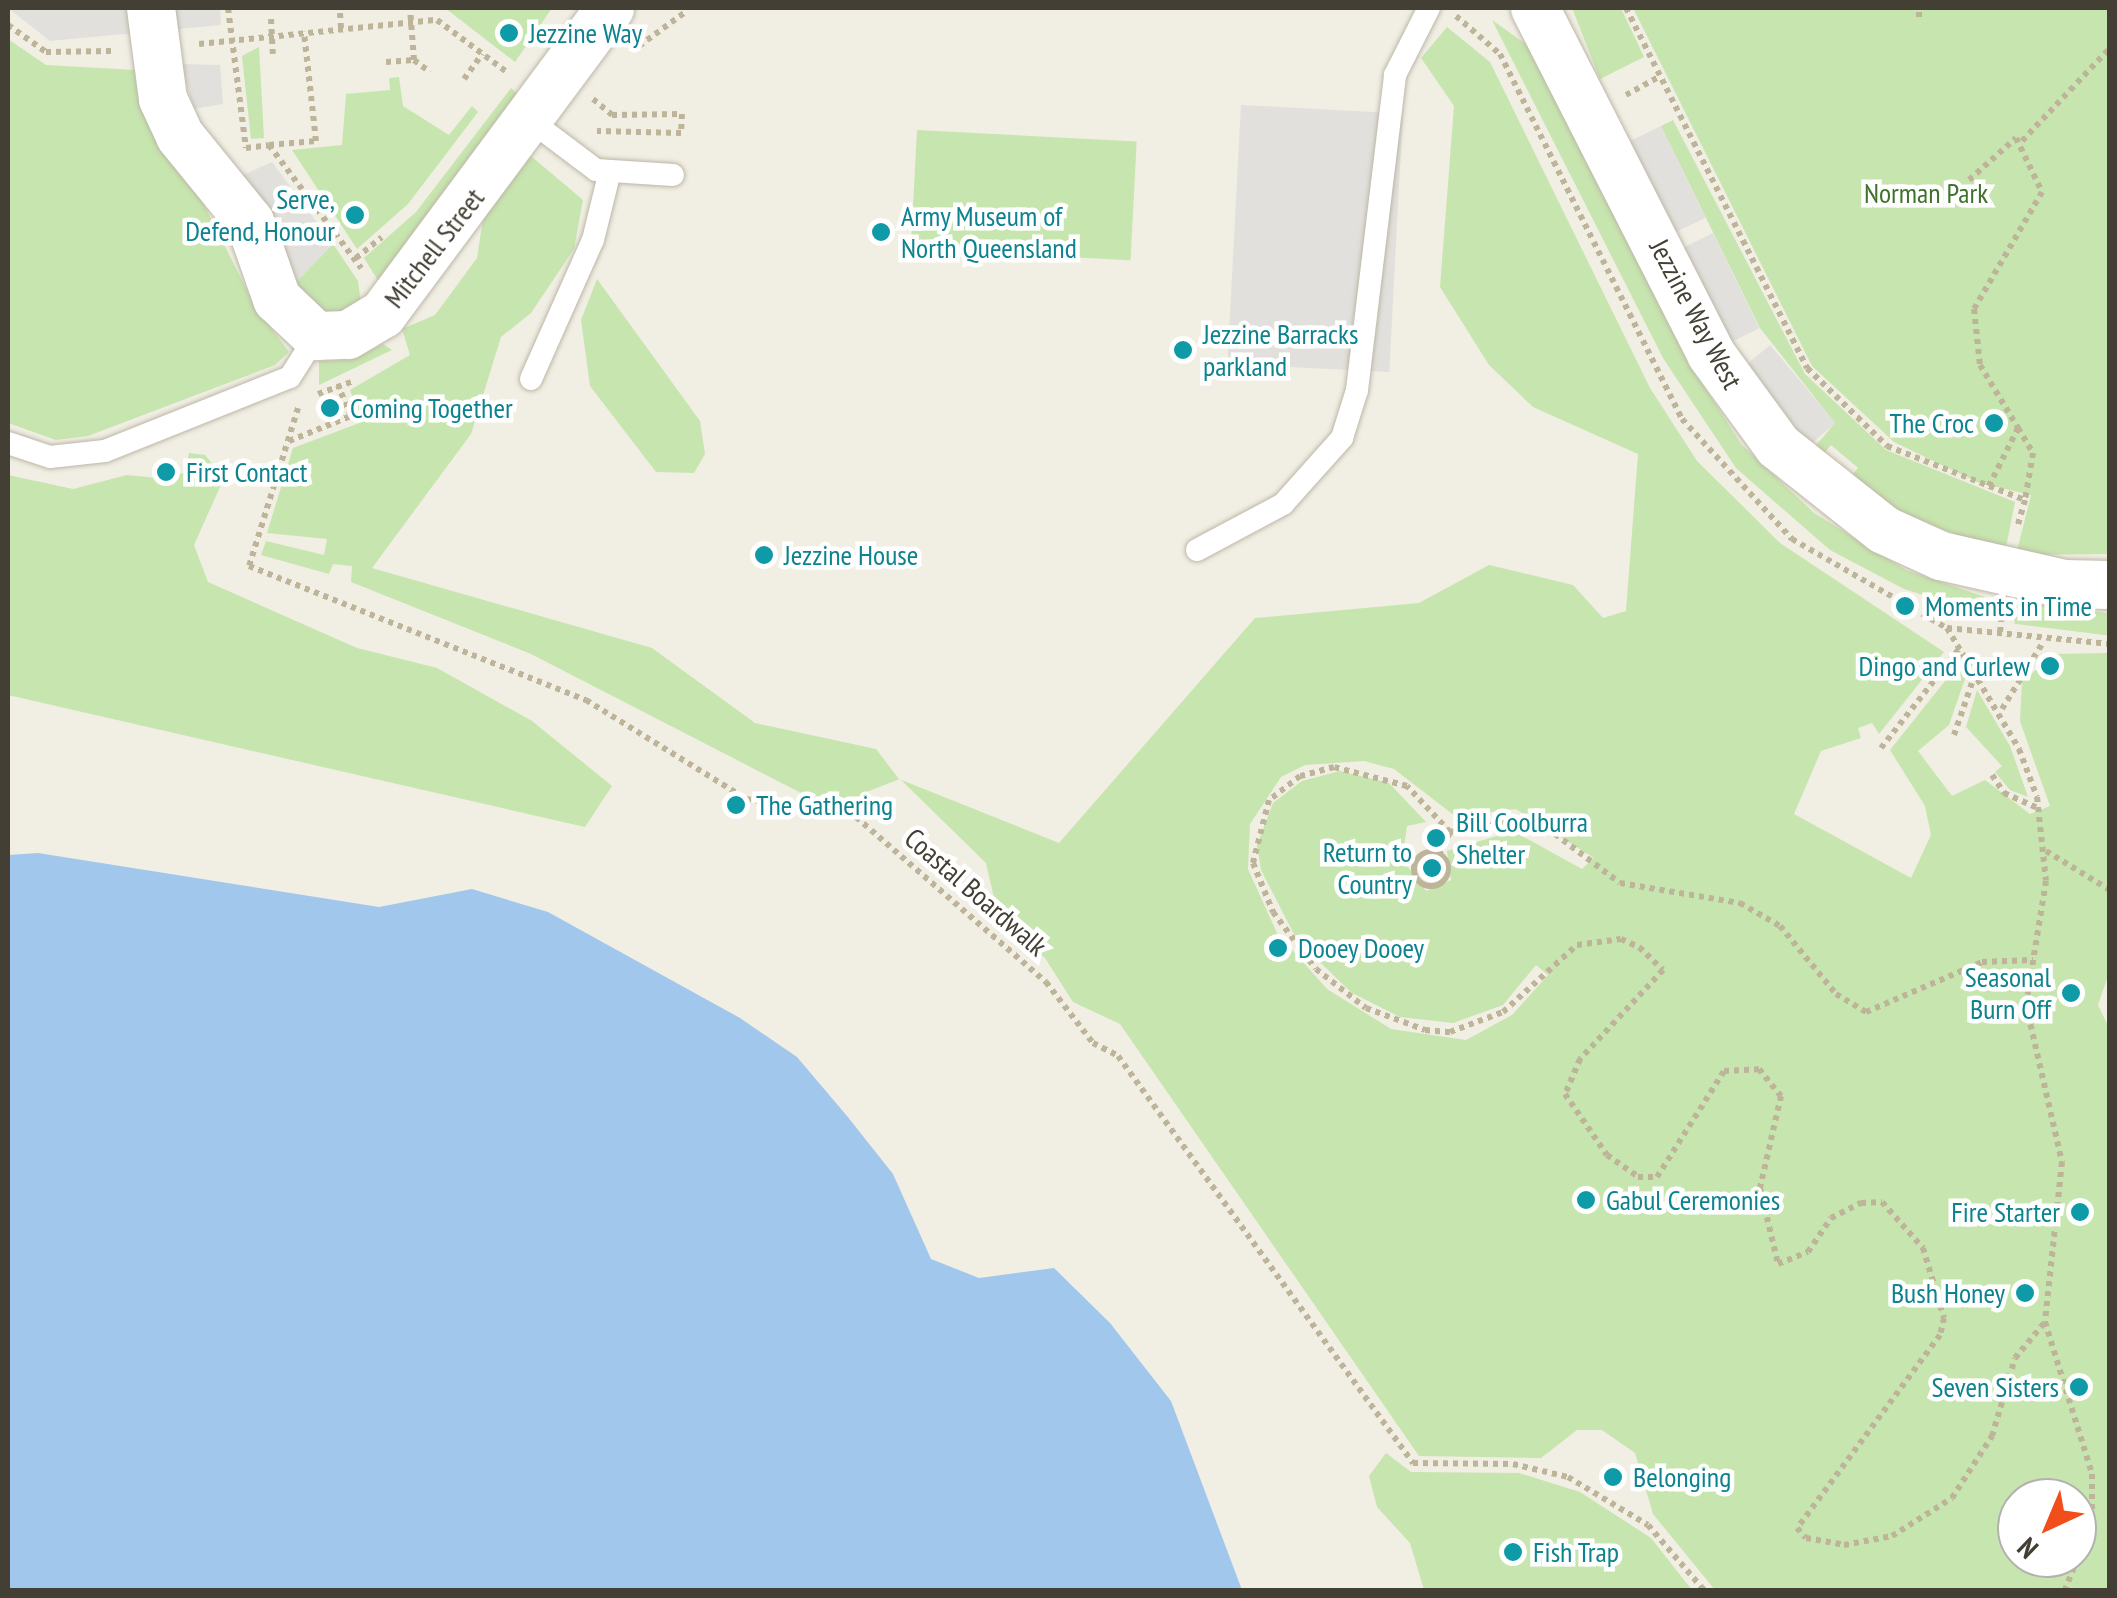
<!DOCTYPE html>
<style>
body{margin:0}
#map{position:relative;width:2117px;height:1598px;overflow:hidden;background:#f1eee4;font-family:"PT Sans Narrow",sans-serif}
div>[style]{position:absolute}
.green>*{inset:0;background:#c7e5ae;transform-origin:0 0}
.parking>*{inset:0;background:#e2e0dc;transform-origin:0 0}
.water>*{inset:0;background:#a2c7ed}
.path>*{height:6px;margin-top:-3px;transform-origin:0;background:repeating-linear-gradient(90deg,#bdb499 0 5px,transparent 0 10px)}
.path>.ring{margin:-3px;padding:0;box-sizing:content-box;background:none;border:6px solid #bdb499;border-radius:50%}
.roads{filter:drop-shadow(0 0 2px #bcb7a7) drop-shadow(0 0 2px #bcb7a7)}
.service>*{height:22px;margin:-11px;padding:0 11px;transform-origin:11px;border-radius:11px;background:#fff}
.minor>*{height:48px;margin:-24px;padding:0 24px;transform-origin:24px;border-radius:24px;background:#fff}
.dots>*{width:28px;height:28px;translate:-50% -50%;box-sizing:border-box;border:5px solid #fff;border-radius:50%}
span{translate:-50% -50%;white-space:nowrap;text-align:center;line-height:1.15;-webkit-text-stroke:9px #fff;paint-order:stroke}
.culture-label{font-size:28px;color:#0d838f}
.left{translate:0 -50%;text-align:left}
.right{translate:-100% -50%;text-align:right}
.park-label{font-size:28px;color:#3f722a}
.street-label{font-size:28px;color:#433f34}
.frame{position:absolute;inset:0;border:10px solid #433f34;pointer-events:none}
.north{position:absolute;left:1997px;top:1478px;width:100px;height:100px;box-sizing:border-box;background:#fff;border:2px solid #b4b2ae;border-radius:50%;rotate:224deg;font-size:28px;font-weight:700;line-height:40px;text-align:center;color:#433f34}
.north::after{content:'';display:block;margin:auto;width:35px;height:45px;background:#f14e1b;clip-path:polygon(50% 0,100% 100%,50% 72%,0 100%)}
</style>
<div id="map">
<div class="green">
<div style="clip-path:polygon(445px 8px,552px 8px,515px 62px)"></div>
<div style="clip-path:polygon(1572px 8px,1621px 8px,1644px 57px,1600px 79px)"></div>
<div style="clip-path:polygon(1633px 8px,2109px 8px,2109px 554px,2016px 555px,2031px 495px,1979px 483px,1894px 442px,1812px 366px)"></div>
<div style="clip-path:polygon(1492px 20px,1534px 50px,1683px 353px,1741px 444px,1814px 513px,1906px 570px,1991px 599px,1990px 616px,1904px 589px,1830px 550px,1736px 468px,1663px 358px)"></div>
<div style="clip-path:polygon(evenodd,1447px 27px,1490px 62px,1650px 388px,1697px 461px,1780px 543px,1944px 652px,1879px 734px,1872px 723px,1858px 728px,1861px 738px,1821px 751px,1794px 814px,1911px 878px,1931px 835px,1925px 806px,1890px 750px,1957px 666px,1966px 676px,1949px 725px,1918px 751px,1952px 796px,1985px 780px,2030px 814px,2050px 806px,2020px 721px,2022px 681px,2056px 654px,2109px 653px,2110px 970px,2098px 1005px,2110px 1030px,2109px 1590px,1715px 1590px,1653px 1514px,1635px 1453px,1602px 1430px,1577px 1430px,1541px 1458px,1419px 1456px,1120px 1024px,1073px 1002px,1045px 958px,998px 915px,986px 863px,900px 779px,866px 792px,869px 805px,803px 794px,531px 654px,351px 582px,352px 566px,333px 564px,329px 574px,261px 555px,266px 541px,324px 555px,327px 539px,267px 533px,293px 448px,362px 422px,350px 390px,410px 355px,402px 329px,435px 315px,477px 258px,483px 219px,531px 156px,583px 200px,574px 249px,531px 313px,501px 337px,471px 434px,372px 568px,652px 648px,755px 723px,876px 749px,899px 779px,1059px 843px,1255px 618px,1419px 603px,1489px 565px,1573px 585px,1603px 618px,1626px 611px,1638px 454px,1533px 407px,1489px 365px,1440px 287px,1454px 106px,1421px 58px,1447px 27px,1364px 761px,1394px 769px,1455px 816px,1516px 809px,1594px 858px,1582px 869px,1513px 831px,1447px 851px,1451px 880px,1426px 891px,1402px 859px,1407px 826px,1426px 822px,1389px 783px,1340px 771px,1302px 781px,1273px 803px,1257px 845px,1261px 870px,1297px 940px,1352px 993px,1400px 1017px,1453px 1023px,1503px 1005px,1536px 965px,1548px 975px,1512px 1015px,1466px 1040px,1391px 1029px,1327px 989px,1277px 933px,1248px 869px,1250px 824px,1281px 777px,1305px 765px,1364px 761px,1447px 27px,2017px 1498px,2077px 1498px,2077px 1558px,2017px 1558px,2017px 1498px)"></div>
<div style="clip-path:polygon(8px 39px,46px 65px,136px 70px,256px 308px,289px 352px,275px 365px,88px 436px,56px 440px,8px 423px)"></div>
<div style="clip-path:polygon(259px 47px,264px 138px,251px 139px,242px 56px)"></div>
<div style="clip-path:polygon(399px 77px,403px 106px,449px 135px,472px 106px,478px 112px,408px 204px,357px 249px,292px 150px,342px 145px,346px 94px,390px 90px,389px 78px)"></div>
<div style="clip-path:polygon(511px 88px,520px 96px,379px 282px,364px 258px,416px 212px)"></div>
<div style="clip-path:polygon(1673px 120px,1805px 374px,1886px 450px,2015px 502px,2005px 552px,1900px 514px,1847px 481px,1858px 468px,1831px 445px,1820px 458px,1812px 450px,1835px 423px,1760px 328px,1661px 126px)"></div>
<div style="left:917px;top:130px;width:220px;height:119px;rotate:3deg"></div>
<div style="clip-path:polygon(333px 244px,358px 281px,361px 304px,331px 318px,301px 299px,296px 282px)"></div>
<div style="clip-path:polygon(597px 279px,700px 421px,705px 454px,694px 473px,656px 472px,590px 386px,581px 320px)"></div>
<div style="clip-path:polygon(383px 344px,392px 350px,319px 385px,319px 361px,350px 360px)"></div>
<div style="clip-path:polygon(189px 453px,205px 455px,224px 478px,194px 545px,208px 582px,357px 648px,437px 668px,532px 721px,612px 786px,585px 827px,8px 695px,8px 475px,73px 489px,127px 475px,167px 479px,185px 472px)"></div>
<div style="left:2017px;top:602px;width:93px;height:22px;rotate:7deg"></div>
<div style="clip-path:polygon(1977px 690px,2010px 746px,2028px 797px,2010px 790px,1995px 772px,2002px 766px,1966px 727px)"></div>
<div style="clip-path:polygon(1386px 1453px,1411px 1472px,1519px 1473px,1580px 1492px,1651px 1538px,1692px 1590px,1424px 1590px,1410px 1543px,1377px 1507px,1369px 1476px)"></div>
</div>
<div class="parking">
<div style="clip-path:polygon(8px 8px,220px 8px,221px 25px,50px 41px)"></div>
<div style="clip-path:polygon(181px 64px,220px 65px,223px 104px,194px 109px)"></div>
<div style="left:1241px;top:105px;width:162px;height:259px;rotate:3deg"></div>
<div style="left:1661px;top:126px;width:102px;height:35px;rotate:64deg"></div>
<div style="clip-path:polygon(272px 162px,333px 244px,296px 282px,277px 225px,243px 175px)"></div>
<div style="left:1713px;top:233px;width:106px;height:34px;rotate:64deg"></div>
<div style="left:1770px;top:345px;width:102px;height:35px;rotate:50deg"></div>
</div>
<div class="water">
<div style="clip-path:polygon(38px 853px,379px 907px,472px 889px,548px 912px,740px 1018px,797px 1057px,847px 1116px,893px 1174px,931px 1259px,979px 1278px,1054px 1268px,1110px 1323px,1171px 1401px,1242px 1590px,8px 1590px,8px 855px)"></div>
</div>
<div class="path">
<div style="left:228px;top:8px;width:141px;rotate:82.7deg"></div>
<div style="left:246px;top:148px;width:23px;rotate:-7deg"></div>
<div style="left:269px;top:145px;width:154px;rotate:53.2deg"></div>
<div style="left:1626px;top:8px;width:403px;rotate:63.3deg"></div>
<div style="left:1807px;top:368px;width:112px;rotate:44.3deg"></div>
<div style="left:1887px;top:446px;width:148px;rotate:21.4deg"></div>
<div style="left:2025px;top:500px;width:29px;rotate:106deg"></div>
<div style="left:340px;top:13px;width:15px;rotate:86deg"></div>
<div style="left:1456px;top:16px;width:58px;rotate:40.8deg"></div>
<div style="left:1500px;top:54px;width:408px;rotate:63.5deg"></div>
<div style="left:1682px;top:419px;width:163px;rotate:47.5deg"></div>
<div style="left:1792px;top:539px;width:179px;rotate:29.9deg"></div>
<div style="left:1947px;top:628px;width:141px;rotate:59.2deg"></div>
<div style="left:2019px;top:749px;width:51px;rotate:69.4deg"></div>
<div style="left:2037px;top:797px;width:84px;rotate:83.9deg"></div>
<div style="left:2046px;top:881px;width:126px;rotate:99.2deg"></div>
<div style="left:2026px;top:1005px;width:161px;rotate:77.1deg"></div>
<div style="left:2062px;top:1162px;width:161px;rotate:96.1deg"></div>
<div style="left:2045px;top:1322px;width:159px;rotate:72.8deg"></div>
<div style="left:2092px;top:1474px;width:47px;rotate:90deg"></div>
<div style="left:2092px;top:1521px;width:74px;rotate:111.4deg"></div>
<div style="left:1919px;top:17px;width:9px;rotate:-90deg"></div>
<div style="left:271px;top:19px;width:35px;rotate:87deg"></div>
<div style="left:8px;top:25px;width:47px;rotate:35.4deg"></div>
<div style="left:46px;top:52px;width:66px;rotate:-0.9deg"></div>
<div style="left:199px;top:44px;width:239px;rotate:-5.8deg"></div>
<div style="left:437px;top:20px;width:89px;rotate:36.7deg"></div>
<div style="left:639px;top:46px;width:56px;rotate:-36.3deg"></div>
<div style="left:414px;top:60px;width:20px;rotate:37deg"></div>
<div style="left:386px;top:62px;width:28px;rotate:-4deg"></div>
<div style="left:414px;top:60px;width:52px;rotate:-94.4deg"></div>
<div style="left:464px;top:79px;width:31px;rotate:-54deg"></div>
<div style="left:1626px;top:95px;width:38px;rotate:-29deg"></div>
<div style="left:593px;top:99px;width:25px;rotate:40deg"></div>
<div style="left:612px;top:115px;width:70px;rotate:-0.8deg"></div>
<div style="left:682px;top:114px;width:19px;rotate:93deg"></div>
<div style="left:681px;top:133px;width:84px;rotate:-178.6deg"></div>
<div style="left:2022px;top:141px;width:128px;rotate:-46.6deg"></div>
<div style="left:269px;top:145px;width:47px;rotate:-4.9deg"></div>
<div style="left:316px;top:141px;width:110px;rotate:-96.3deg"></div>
<div style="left:1969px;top:180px;width:63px;rotate:-41.8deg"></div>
<div style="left:2016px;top:138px;width:60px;rotate:64.3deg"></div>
<div style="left:2042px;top:192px;width:135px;rotate:120.2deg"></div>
<div style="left:1974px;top:309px;width:56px;rotate:83.9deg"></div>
<div style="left:1980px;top:365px;width:74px;rotate:58.9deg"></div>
<div style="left:2018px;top:428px;width:69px;rotate:116.6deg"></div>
<div style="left:356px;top:258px;width:33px;rotate:-39deg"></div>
<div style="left:318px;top:394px;width:38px;rotate:-20deg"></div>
<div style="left:298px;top:408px;width:165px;rotate:107.2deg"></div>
<div style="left:249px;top:566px;width:363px;rotate:21.7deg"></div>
<div style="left:586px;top:700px;width:188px;rotate:31.7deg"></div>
<div style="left:746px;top:799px;width:111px;rotate:9.3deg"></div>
<div style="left:856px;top:817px;width:252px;rotate:41deg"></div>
<div style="left:1046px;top:982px;width:77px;rotate:52.4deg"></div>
<div style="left:1093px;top:1043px;width:28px;rotate:27deg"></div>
<div style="left:1118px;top:1056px;width:503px;rotate:54.06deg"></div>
<div style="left:1413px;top:1463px;width:100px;rotate:0.6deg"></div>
<div style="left:1513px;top:1464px;width:57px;rotate:13.3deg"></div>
<div style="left:1568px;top:1477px;width:93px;rotate:31deg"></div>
<div style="left:1648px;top:1525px;width:86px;rotate:49.3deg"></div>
<div style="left:2018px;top:428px;width:29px;rotate:59deg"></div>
<div style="left:2033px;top:453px;width:48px;rotate:99.7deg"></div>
<div style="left:289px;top:441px;width:67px;rotate:-22deg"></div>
<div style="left:351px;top:416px;width:33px;rotate:-113deg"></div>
<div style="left:1947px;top:628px;width:164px;rotate:5.6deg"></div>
<div style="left:2000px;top:632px;width:18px;rotate:-84deg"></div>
<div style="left:2002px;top:709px;width:76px;rotate:-58.4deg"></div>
<div style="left:1954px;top:735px;width:68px;rotate:-71deg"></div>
<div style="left:1881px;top:748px;width:125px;rotate:-51.8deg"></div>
<div style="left:1992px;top:775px;width:22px;rotate:56deg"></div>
<div style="left:2004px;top:793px;width:37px;rotate:24deg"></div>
<div style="left:1450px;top:832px;width:63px;rotate:-133.1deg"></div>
<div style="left:1407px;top:786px;width:75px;rotate:-165.4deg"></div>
<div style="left:1334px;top:767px;width:35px;rotate:165deg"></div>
<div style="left:1300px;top:776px;width:39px;rotate:142deg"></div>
<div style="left:1269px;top:800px;width:65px;rotate:104.3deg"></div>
<div style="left:1253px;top:863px;width:53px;rotate:67.8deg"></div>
<div style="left:1273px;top:912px;width:71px;rotate:53deg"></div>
<div style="left:1316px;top:969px;width:63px;rotate:38deg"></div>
<div style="left:1366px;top:1008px;width:63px;rotate:20.4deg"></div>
<div style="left:1425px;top:1030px;width:25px;rotate:5deg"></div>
<div style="left:1450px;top:1032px;width:57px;rotate:-20.7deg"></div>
<div style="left:1503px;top:1012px;width:100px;rotate:-42.2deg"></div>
<div style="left:1577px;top:945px;width:44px;rotate:-7.8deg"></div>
<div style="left:1621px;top:939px;width:20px;rotate:24deg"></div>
<div style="left:1639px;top:947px;width:33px;rotate:44deg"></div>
<div style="left:1663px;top:970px;width:122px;rotate:133deg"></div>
<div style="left:1580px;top:1059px;width:38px;rotate:113deg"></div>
<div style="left:1565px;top:1094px;width:74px;rotate:55.5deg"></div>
<div style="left:1607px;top:1155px;width:38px;rotate:35deg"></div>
<div style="left:1638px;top:1177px;width:19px"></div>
<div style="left:1657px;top:1177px;width:125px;rotate:-57.7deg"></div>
<div style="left:1724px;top:1071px;width:35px;rotate:-3deg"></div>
<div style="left:1759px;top:1069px;width:35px;rotate:51deg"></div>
<div style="left:1781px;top:1096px;width:94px;rotate:102.9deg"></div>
<div style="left:1760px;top:1188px;width:78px;rotate:76.7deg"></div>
<div style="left:1778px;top:1264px;width:32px;rotate:-22deg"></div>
<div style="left:1808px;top:1252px;width:41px;rotate:-55.9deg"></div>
<div style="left:1831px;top:1218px;width:34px;rotate:-27deg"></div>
<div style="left:1861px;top:1203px;width:21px;rotate:-3deg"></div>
<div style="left:1882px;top:1202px;width:62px;rotate:48.3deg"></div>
<div style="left:1923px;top:1248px;width:73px;rotate:73.3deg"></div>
<div style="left:1944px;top:1318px;width:17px;rotate:103deg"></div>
<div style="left:1940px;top:1335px;width:240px;rotate:126.5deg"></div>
<div style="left:1797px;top:1528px;width:13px;rotate:48deg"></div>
<div style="left:1806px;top:1538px;width:39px;rotate:10deg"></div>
<div style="left:1844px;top:1545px;width:49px;rotate:-10.6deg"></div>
<div style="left:1892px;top:1536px;width:71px;rotate:-32.3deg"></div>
<div style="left:1952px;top:1498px;width:74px;rotate:-57.2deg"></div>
<div style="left:1992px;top:1436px;width:81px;rotate:-73.6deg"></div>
<div style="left:2015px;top:1358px;width:47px;rotate:-50.2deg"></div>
<div style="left:1450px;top:832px;width:61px;rotate:-9.5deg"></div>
<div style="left:1510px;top:822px;width:37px;rotate:9deg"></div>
<div style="left:1547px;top:828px;width:91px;rotate:37deg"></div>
<div style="left:1620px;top:883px;width:122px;rotate:9.5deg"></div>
<div style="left:1740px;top:903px;width:46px;rotate:29.9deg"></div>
<div style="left:1780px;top:926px;width:88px;rotate:50.5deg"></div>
<div style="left:1836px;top:994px;width:35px;rotate:31deg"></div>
<div style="left:1866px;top:1012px;width:126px;rotate:-23.3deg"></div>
<div style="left:1982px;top:962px;width:51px;rotate:-2.2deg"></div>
<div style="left:2046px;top:851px;width:75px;rotate:31.4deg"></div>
<div class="ring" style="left:1414px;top:852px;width:28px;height:28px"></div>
<div style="left:1439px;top:855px;width:25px;rotate:-64deg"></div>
<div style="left:2110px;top:987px;width:29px;rotate:90deg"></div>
</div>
<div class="roads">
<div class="service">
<div style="left:531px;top:121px;width:81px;rotate:37deg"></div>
<div style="left:596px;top:170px;width:77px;rotate:3.7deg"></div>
<div style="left:531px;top:379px;width:152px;rotate:-66deg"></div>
<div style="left:593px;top:240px;width:71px;rotate:-76.2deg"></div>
<div style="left:8px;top:443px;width:44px;rotate:18.4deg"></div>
<div style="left:50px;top:457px;width:55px;rotate:-6.2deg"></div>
<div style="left:105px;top:451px;width:199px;rotate:-21.8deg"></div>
<div style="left:290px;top:377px;width:49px;rotate:-57.6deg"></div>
<div style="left:1197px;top:550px;width:98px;rotate:-28.1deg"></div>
<div style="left:1283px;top:504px;width:89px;rotate:-48.2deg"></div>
<div style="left:1342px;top:438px;width:50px;rotate:-72.6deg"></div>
<div style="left:1357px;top:390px;width:317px;rotate:-83.1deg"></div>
<div style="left:1395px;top:75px;width:75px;rotate:-63.1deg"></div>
</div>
<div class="minor">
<div style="left:151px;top:8px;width:92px;rotate:82.5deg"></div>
<div style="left:163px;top:99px;width:41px;rotate:65.3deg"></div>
<div style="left:180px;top:136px;width:111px;rotate:50.9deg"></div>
<div style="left:250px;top:222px;width:82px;rotate:70.7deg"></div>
<div style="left:277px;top:299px;width:54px;rotate:43.5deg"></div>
<div style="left:316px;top:336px;width:32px;rotate:-2deg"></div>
<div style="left:348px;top:335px;width:41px;rotate:-31deg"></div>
<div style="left:383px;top:314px;width:381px;rotate:-53.4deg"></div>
<div style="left:1535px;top:8px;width:388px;rotate:63deg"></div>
<div style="left:1711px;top:354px;width:114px;rotate:53.9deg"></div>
<div style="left:1778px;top:446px;width:135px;rotate:38.4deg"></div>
<div style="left:1884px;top:530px;width:63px;rotate:24.5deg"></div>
<div style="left:1941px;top:556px;width:126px;rotate:12.8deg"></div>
<div style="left:2064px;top:584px;width:46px;rotate:1.2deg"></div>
</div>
</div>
<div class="dots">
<div style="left:509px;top:33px;background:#0f9aa8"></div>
<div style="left:355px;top:215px;background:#0f9aa8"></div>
<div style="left:881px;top:232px;background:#0f9aa8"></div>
<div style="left:1183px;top:350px;background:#0f9aa8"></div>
<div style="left:330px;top:408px;background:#0f9aa8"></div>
<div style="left:1994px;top:423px;background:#0f9aa8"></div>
<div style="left:166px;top:472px;background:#0f9aa8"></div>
<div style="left:764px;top:555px;background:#0f9aa8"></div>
<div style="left:1905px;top:606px;background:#0f9aa8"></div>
<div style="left:2050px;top:666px;background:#0f9aa8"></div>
<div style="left:736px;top:805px;background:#0f9aa8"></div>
<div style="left:1436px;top:838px;background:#0f9aa8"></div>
<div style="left:1432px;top:868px;background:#0f9aa8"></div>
<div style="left:1278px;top:948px;background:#0f9aa8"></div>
<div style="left:2071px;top:993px;background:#0f9aa8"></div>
<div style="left:1586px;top:1200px;background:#0f9aa8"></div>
<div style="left:2080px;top:1212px;background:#0f9aa8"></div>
<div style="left:2025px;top:1293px;background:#0f9aa8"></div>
<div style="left:2079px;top:1387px;background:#0f9aa8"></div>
<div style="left:1613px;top:1477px;background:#0f9aa8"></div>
<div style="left:1513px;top:1552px;background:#0f9aa8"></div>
</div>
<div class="culture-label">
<span class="left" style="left:529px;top:33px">Jezzine Way</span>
<span class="right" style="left:335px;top:215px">Serve,<br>Defend, Honour</span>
<span class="left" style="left:901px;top:232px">Army Museum of<br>North Queensland</span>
<span class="left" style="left:1203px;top:350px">Jezzine Barracks<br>parkland</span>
<span class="left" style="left:350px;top:408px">Coming Together</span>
<span class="right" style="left:1974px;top:423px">The Croc</span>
<span class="left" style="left:186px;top:472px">First Contact</span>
<span class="left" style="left:784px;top:555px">Jezzine House</span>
<span class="left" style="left:1925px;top:606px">Moments in Time</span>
<span class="right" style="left:2030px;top:666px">Dingo and Curlew</span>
<span class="left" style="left:756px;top:805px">The Gathering</span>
<span class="left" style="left:1456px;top:838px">Bill Coolburra<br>Shelter</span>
<span class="right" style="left:1412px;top:868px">Return to<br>Country</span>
<span class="left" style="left:1298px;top:948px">Dooey Dooey</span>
<span class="right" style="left:2051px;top:993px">Seasonal<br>Burn Off</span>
<span class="left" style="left:1606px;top:1200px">Gabul Ceremonies</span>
<span class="right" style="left:2060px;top:1212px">Fire Starter</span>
<span class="right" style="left:2005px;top:1293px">Bush Honey</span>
<span class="right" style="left:2059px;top:1387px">Seven Sisters</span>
<span class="left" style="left:1633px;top:1477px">Belonging</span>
<span class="left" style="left:1533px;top:1552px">Fish Trap</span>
</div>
<div class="park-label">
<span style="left:1926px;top:193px">Norman Park</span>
</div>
<div class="street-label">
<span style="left:434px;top:248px;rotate:-52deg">Mitchell Street</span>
<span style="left:1696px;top:314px;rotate:62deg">Jezzine Way West</span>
<span style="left:976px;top:892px;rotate:41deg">Coastal Boardwalk</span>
</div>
<div class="frame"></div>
<div class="north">N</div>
</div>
